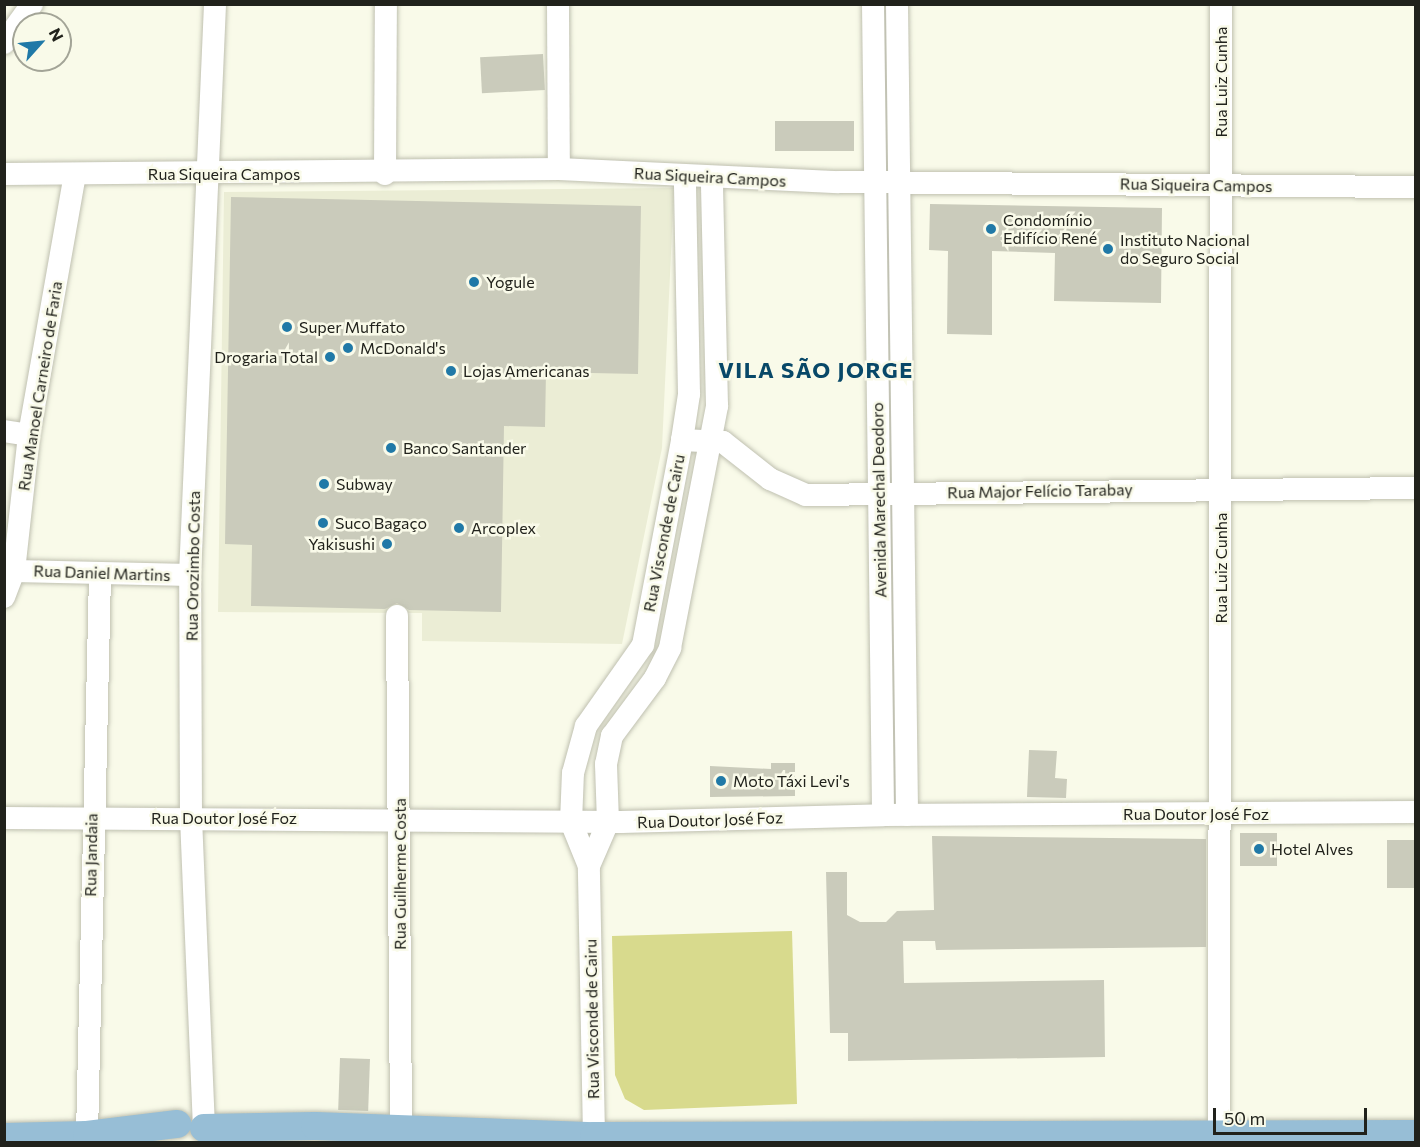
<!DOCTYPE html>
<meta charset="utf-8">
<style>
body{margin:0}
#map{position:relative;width:1420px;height:1147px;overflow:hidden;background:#f9fae9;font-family:Commissioner,sans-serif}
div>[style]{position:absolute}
.built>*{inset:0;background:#ebedd5}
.green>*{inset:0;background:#d8da8d}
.building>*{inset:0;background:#cacbbb;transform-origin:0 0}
.roads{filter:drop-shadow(0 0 2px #bfc0b0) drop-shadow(0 0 2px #bfc0b0)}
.minor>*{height:22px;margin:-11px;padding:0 11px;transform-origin:11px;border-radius:11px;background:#fff}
.major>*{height:28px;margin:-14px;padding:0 14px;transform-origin:14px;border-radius:14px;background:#97bed6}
.dots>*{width:16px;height:16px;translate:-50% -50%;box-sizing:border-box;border:3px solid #f9fae9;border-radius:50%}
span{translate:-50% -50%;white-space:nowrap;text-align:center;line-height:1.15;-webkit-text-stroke:5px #f9fae9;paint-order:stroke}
.street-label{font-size:16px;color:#21221c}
.poi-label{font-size:16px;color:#21221c}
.left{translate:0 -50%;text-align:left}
.right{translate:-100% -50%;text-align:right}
.district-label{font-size:22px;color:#084868;font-weight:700;letter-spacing:1.5px}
.frame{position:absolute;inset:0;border:6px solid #21221c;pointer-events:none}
.north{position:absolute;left:12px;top:12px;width:60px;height:60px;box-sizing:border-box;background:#f9fae9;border:2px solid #a3a497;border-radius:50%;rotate:63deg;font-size:16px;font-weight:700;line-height:24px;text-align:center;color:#21221c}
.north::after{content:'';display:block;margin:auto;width:21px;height:27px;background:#2079a7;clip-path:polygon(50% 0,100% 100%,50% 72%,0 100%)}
.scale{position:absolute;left:1213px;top:1108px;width:154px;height:27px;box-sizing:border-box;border:3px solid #21221c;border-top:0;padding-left:8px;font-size:18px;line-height:21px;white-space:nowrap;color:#21221c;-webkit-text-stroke:4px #f9fae9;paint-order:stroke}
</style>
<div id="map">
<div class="built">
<div style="clip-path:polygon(674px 188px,662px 448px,622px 644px,422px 641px,422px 613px,218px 612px,224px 192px)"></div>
</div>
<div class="green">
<div style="clip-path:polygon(792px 931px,797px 1104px,644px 1110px,625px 1099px,615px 1075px,612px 936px)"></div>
</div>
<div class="building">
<div style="left:543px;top:54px;width:36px;height:63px;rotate:87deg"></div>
<div style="left:854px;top:121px;width:30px;height:79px;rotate:90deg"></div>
<div style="clip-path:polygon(231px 197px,641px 206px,638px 374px,546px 372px,545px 427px,504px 426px,501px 612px,409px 610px,397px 603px,385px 609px,251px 606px,252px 545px,225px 544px)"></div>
<div style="clip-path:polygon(930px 204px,1162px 208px,1161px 303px,1054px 301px,1055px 253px,992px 251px,992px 335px,947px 334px,948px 251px,929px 250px)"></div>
<div style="clip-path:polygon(1029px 750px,1057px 751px,1055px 778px,1067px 779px,1066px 798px,1027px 797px)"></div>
<div style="clip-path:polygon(771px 763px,795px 763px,795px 796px,710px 797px,710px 766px,771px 769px)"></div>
<div style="left:1240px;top:833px;width:37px;height:33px"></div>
<div style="clip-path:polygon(932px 836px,1206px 839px,1206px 947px,936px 950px,935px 941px,903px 941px,904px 983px,1104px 980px,1105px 1057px,848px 1061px,848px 1033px,830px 1033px,826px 872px,847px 872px,847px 915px,860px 922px,886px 922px,897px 911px,934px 910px)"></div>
<div style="left:1387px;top:840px;width:29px;height:48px"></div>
<div style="left:340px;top:1058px;width:30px;height:52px;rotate:2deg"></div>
</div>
<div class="roads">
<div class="minor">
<div style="left:558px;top:4px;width:165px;rotate:89.7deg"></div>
<div style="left:873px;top:4px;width:811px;rotate:89.29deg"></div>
<div style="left:897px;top:4px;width:811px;rotate:89.29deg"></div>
<div style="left:4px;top:43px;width:48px;rotate:-54.3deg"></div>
<div style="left:4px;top:174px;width:555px;rotate:-0.52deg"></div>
<div style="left:559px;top:169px;width:280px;rotate:2.7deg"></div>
<div style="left:839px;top:182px;width:577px;rotate:0.5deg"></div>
<div style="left:385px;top:174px;width:170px;rotate:-89.7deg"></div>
<div style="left:4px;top:431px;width:25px;rotate:9deg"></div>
<div style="left:682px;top:440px;width:41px;rotate:2.8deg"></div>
<div style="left:723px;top:442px;width:60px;rotate:38.2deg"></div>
<div style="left:770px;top:479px;width:39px;rotate:24deg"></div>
<div style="left:806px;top:495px;width:610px;rotate:-0.66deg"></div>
<div style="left:14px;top:571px;width:176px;rotate:1.3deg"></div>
<div style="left:4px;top:597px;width:28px;rotate:-69deg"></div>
<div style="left:14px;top:571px;width:137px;rotate:-83.7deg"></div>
<div style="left:29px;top:435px;width:265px;rotate:-80deg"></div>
<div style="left:397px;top:616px;width:515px;rotate:89.55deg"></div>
<div style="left:4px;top:818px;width:617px;rotate:0.37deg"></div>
<div style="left:621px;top:822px;width:262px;rotate:-1.5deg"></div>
<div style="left:883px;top:815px;width:533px;rotate:-0.32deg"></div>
<div style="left:589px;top:866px;width:48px;rotate:-66.6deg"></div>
<div style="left:608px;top:822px;width:58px;rotate:-92deg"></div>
<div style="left:606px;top:764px;width:29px;rotate:-78deg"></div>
<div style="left:612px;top:736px;width:72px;rotate:-53.4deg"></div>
<div style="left:655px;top:678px;width:34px;rotate:-63deg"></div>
<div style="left:670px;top:648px;width:247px;rotate:-79deg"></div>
<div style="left:717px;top:406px;width:228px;rotate:-91.3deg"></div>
<div style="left:204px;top:1128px;width:310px;rotate:-92.4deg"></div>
<div style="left:191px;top:818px;width:243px;rotate:-90.2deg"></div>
<div style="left:190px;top:575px;width:572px;rotate:-87.49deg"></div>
<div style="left:1219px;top:1132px;width:1128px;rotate:-89.9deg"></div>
<div style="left:87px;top:1135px;width:560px;rotate:-88.67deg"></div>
<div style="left:594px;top:1136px;width:270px;rotate:-91.1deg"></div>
<div style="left:589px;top:866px;width:48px;rotate:-112.2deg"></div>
<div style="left:571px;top:822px;width:49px;rotate:-87.7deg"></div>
<div style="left:573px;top:773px;width:49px;rotate:-74.5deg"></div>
<div style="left:586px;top:726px;width:99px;rotate:-54.9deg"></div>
<div style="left:643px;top:645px;width:209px;rotate:-79.2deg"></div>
<div style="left:682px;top:440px;width:47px;rotate:-81.3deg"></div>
<div style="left:689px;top:394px;width:218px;rotate:-91.1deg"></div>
</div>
<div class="major">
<div style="left:204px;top:1128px;width:111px;rotate:-1deg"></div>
<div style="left:315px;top:1126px;width:279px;rotate:2.1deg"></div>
<div style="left:594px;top:1136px;width:822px;rotate:-0.14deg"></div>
<div style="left:4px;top:1137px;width:83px;rotate:-1.4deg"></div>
<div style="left:87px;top:1135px;width:91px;rotate:-7deg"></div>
</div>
</div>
<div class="dots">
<div style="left:991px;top:229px;background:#2079a7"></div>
<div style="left:1108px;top:249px;background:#2079a7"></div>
<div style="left:474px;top:282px;background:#2079a7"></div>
<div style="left:287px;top:327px;background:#2079a7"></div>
<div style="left:348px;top:348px;background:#2079a7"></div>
<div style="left:330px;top:357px;background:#2079a7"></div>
<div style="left:451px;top:371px;background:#2079a7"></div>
<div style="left:391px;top:448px;background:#2079a7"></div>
<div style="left:324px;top:484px;background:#2079a7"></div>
<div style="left:323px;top:523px;background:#2079a7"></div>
<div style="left:459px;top:528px;background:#2079a7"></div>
<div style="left:387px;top:544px;background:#2079a7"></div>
<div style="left:721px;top:781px;background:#2079a7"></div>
<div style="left:1259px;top:849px;background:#2079a7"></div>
</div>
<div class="street-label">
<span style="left:1221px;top:82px;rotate:-90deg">Rua Luiz Cunha</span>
<span style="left:224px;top:174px">Rua Siqueira Campos</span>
<span style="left:710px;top:177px;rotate:3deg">Rua Siqueira Campos</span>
<span style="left:1196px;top:185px;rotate:1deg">Rua Siqueira Campos</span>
<span style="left:40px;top:386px;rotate:-81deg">Rua Manoel Carneiro de Faria</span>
<span style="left:1040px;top:491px;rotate:-1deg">Rua Major Felício Tarabay</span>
<span style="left:879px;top:500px;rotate:-91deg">Avenida Marechal Deodoro</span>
<span style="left:664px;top:533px;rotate:-79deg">Rua Visconde de Cairu</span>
<span style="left:193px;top:566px;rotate:-89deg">Rua Orozimbo Costa</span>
<span style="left:1221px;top:568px;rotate:-90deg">Rua Luiz Cunha</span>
<span style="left:102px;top:573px;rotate:2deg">Rua Daniel Martins</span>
<span style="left:1196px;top:814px">Rua Doutor José Foz</span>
<span style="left:224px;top:818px">Rua Doutor José Foz</span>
<span style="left:710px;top:820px;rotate:-2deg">Rua Doutor José Foz</span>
<span style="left:91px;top:855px;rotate:-89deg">Rua Jandaia</span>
<span style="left:400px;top:874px;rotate:-90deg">Rua Guilherme Costa</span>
<span style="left:592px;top:1019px;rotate:-91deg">Rua Visconde de Cairu</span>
</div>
<div class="poi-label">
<span class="left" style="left:1003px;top:229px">Condomínio<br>Edifício René</span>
<span class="left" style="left:1120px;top:249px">Instituto Nacional<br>do Seguro Social</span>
<span class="left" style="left:486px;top:282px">Yogule</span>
<span class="left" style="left:299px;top:327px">Super Muffato</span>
<span class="left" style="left:360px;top:348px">McDonald's</span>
<span class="right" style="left:318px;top:357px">Drogaria Total</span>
<span class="left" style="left:463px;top:371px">Lojas Americanas</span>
<span class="left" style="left:403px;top:448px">Banco Santander</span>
<span class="left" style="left:336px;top:484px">Subway</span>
<span class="left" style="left:335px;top:523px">Suco Bagaço</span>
<span class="left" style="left:471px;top:528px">Arcoplex</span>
<span class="right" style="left:375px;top:544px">Yakisushi</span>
<span class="left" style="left:733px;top:781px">Moto Táxi Levi's</span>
<span class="left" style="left:1271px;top:849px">Hotel Alves</span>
</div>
<div class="district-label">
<span style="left:816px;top:370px">VILA SÃO JORGE</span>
</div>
<div class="frame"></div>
<div class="north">N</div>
<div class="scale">50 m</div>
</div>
